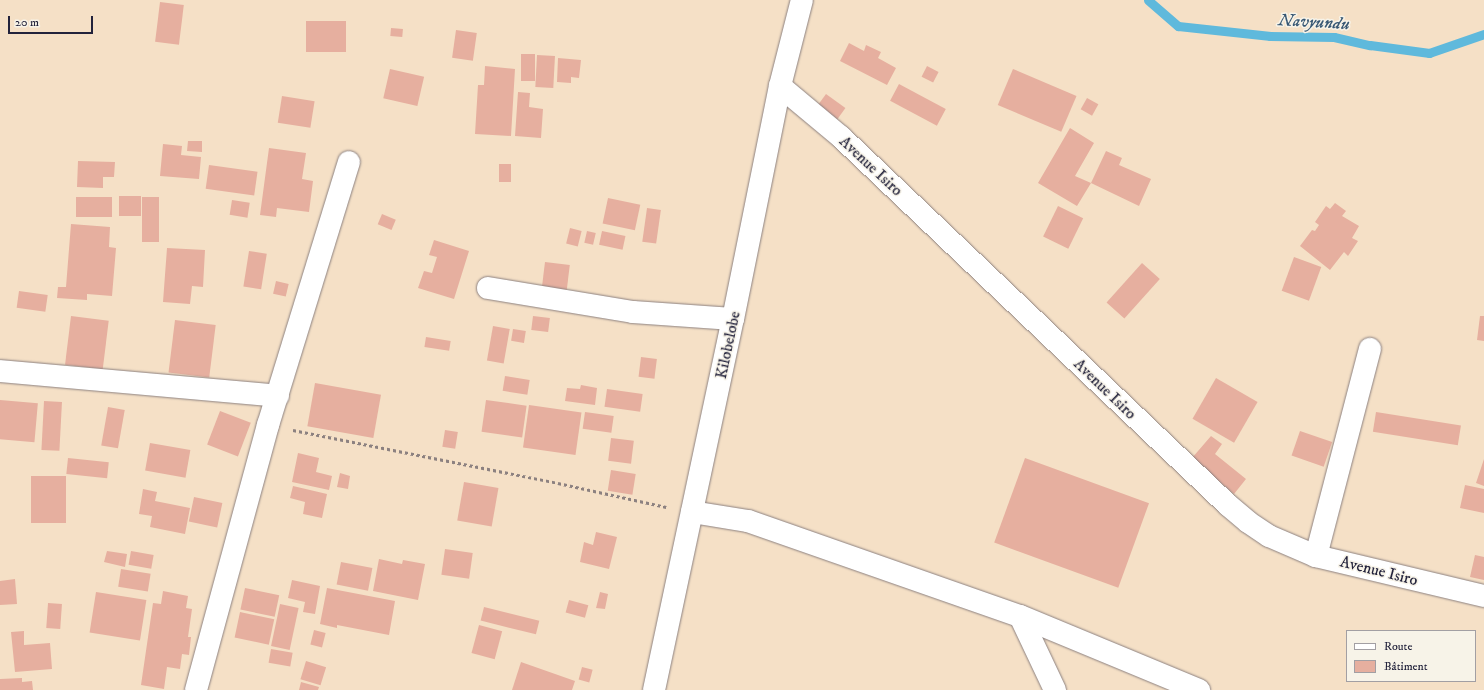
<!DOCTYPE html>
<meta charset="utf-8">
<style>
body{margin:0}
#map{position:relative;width:1484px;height:690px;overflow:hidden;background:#f5e0c6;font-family:"IM FELL DW Pica",serif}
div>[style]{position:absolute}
.stream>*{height:9px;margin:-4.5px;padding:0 4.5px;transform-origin:4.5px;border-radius:4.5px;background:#5fb9dc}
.building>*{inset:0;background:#e6af9f;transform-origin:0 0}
.path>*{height:2.5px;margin-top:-1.25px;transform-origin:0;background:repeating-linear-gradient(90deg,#8c8180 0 3px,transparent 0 6px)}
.roads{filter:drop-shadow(0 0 1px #8c8180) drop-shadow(0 0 1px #8c8180)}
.minor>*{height:22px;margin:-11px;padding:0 11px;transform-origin:11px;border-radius:11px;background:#fff}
span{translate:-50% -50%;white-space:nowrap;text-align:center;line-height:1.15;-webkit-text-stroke:3px #f7f3e8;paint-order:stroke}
.street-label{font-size:16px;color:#22223b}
.water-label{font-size:17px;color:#375773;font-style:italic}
.legend{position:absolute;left:1346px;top:630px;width:130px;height:52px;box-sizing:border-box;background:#f7f3e8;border:1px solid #a29fa3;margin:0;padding:5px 7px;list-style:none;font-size:12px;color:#22223b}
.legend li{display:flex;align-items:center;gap:8px;height:20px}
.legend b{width:20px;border:1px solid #a29fa3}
.scale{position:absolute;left:8px;top:16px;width:85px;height:18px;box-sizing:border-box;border:2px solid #22223b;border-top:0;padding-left:5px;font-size:12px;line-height:14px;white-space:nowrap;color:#22223b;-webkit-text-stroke:3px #f7f3e8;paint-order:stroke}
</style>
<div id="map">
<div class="stream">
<div style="left:1148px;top:0;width:40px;rotate:41deg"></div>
<div style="left:1178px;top:26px;width:93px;rotate:6.2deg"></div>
<div style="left:1270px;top:36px;width:64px;rotate:0.9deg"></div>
<div style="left:1334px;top:37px;width:37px;rotate:13deg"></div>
<div style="left:1370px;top:45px;width:60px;rotate:7.7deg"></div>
<div style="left:1429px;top:53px;width:58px;rotate:-19.1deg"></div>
</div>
<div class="building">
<div style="left:160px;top:2px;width:24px;height:40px;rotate:7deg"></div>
<div style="left:306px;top:21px;width:40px;height:31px"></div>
<div style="left:391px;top:28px;width:12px;height:8px;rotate:5deg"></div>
<div style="left:456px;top:30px;width:21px;height:28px;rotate:8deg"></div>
<div style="clip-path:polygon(849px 43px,864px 51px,866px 45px,881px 52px,878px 58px,896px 68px,887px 85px,840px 61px)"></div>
<div style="left:521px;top:54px;width:14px;height:27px"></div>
<div style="left:537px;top:55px;width:18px;height:32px;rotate:3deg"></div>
<div style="clip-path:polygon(558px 58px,581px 60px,579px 78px,571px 77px,571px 83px,557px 82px)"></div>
<div style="clip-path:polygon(485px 66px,515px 69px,511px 136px,475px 134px,478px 85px,484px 85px)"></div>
<div style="left:927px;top:66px;width:13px;height:12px;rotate:27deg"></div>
<div style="left:390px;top:69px;width:35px;height:30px;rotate:13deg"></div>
<div style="left:1013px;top:69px;width:69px;height:39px;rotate:23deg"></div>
<div style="left:899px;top:84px;width:53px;height:19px;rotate:28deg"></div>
<div style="clip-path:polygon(518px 92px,530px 93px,529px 107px,543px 109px,541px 138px,515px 136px)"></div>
<div style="left:826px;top:94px;width:24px;height:14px;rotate:36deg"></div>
<div style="left:282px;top:96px;width:33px;height:27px;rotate:9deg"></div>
<div style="left:1087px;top:98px;width:13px;height:13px;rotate:29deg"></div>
<div style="clip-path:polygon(1070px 128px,1094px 143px,1075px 176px,1091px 183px,1077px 206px,1038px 183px)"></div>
<div style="clip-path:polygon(188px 141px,202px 141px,202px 152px,187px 151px)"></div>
<div style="clip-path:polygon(163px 144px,182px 146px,181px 155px,201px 157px,199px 179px,160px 176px)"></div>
<div style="clip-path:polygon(269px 148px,306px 153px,302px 179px,313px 181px,309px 212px,277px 208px,276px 217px,260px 215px)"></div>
<div style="clip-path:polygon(1106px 151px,1122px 158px,1119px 165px,1151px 179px,1139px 206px,1091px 183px)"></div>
<div style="clip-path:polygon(78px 161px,115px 162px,114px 177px,103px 177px,103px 188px,77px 187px)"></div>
<div style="left:499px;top:164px;width:12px;height:18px"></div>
<div style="left:209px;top:165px;width:49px;height:24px;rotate:8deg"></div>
<div style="left:119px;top:196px;width:22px;height:20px"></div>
<div style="left:76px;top:197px;width:36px;height:20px"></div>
<div style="left:142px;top:197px;width:17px;height:45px"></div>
<div style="left:608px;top:198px;width:33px;height:26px;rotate:12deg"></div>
<div style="left:232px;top:200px;width:18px;height:15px;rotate:9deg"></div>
<div style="clip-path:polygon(1335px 203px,1346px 211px,1342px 216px,1359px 226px,1352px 238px,1358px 241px,1348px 256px,1344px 252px,1330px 270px,1300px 246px,1312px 230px,1315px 231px,1319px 225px,1315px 222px,1326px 206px,1330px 209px)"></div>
<div style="left:1058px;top:206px;width:28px;height:34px;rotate:26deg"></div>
<div style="left:647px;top:208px;width:14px;height:34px;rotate:8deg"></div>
<div style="left:382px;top:214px;width:15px;height:11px;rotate:23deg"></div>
<div style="clip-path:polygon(71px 224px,110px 227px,109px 247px,116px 248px,112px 296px,87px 294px,87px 300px,57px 298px,58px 287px,66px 287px)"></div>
<div style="left:570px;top:228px;width:12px;height:16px;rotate:14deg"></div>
<div style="left:587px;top:231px;width:9px;height:12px;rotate:13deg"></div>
<div style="left:602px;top:231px;width:24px;height:14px;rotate:12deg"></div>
<div style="clip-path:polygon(434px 240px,469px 251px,454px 299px,418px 288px,424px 271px,432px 273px,437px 257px,429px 255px)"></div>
<div style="clip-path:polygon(167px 248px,205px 250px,203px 287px,192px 286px,190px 304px,163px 302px)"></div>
<div style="left:249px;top:251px;width:18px;height:36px;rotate:9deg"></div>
<div style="left:1294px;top:257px;width:29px;height:36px;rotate:20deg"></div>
<div style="left:545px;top:262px;width:25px;height:30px;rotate:7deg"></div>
<div style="left:1142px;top:263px;width:24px;height:53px;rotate:42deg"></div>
<div style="left:276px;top:281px;width:13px;height:13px;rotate:13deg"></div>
<div style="left:19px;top:291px;width:29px;height:17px;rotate:8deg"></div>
<div style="left:71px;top:316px;width:38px;height:49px;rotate:7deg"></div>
<div style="left:533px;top:316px;width:17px;height:14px;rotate:7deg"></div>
<div style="clip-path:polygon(1480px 316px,1484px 316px,1484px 341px,1477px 340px)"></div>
<div style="left:175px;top:320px;width:41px;height:53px;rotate:7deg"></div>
<div style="left:493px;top:326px;width:17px;height:35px;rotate:10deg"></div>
<div style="left:513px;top:329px;width:13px;height:12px;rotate:9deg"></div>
<div style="left:426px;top:337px;width:25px;height:10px;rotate:9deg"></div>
<div style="left:641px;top:357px;width:16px;height:20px;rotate:7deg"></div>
<div style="left:505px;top:376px;width:25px;height:15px;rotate:9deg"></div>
<div style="left:1216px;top:378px;width:48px;height:47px;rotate:30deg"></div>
<div style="left:315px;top:383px;width:67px;height:44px;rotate:10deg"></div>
<div style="clip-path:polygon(581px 385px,597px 388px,595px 405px,565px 401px,567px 388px,580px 389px)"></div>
<div style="left:607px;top:389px;width:36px;height:18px;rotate:8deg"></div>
<div style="left:0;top:400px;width:38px;height:39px;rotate:5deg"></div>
<div style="left:486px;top:400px;width:41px;height:32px;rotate:8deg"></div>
<div style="left:44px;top:401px;width:18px;height:49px;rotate:3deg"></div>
<div style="left:529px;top:405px;width:53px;height:43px;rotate:8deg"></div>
<div style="left:108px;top:407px;width:17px;height:39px;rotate:10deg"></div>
<div style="left:220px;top:411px;width:33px;height:36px;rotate:21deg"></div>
<div style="left:585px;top:412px;width:29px;height:17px;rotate:8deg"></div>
<div style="left:1376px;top:412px;width:86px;height:20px;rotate:9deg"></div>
<div style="left:445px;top:430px;width:13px;height:17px;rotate:9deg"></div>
<div style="left:1300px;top:431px;width:34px;height:26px;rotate:19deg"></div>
<div style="clip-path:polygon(1211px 436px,1222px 444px,1215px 454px,1246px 479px,1234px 494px,1192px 458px)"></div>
<div style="left:611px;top:438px;width:23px;height:23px;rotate:7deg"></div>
<div style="left:150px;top:443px;width:41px;height:28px;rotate:10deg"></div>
<div style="clip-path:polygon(298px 453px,319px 458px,316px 472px,332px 476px,329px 490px,292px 482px)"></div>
<div style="left:68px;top:458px;width:41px;height:16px;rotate:6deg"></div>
<div style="left:1025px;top:458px;width:132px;height:90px;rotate:20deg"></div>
<div style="clip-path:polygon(1484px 459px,1484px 486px,1476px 483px)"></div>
<div style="left:611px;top:470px;width:25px;height:21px;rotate:9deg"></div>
<div style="clip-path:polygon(340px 473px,350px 476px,348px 489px,337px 487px)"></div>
<div style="left:31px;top:476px;width:35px;height:47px"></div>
<div style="left:464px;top:482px;width:35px;height:39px;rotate:10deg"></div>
<div style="clip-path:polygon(1465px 485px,1484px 489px,1484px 513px,1460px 508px)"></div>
<div style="clip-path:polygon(293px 486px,327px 494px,322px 518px,303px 514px,305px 502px,290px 498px)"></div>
<div style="clip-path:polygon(143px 489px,157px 492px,155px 501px,190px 508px,185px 534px,150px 527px,152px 516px,139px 514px)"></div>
<div style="left:194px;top:497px;width:29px;height:25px;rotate:12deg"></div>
<div style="clip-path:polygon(596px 532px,617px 537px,609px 569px,580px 562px,584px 542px,593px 545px)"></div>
<div style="left:445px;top:549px;width:28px;height:26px;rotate:8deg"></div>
<div style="clip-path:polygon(107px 551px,127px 554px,125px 567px,104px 562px)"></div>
<div style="left:131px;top:551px;width:23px;height:14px;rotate:10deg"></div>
<div style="clip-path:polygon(1475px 555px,1484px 557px,1484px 580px,1470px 577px)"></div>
<div style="clip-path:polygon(379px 559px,402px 564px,403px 560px,425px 564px,418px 600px,373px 591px)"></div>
<div style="left:341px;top:562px;width:32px;height:23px;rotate:11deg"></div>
<div style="left:121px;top:569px;width:30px;height:18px;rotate:9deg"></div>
<div style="clip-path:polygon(15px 579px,17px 604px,0 605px,0 581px)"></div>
<div style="clip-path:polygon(292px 580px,320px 586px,315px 614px,303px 612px,305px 602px,288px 598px)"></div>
<div style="left:245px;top:588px;width:35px;height:22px;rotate:12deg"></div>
<div style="clip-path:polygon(327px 588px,395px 601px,389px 635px,337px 625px,337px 628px,320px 624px)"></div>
<div style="clip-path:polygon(163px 591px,188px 596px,186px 608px,192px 609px,188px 637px,191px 637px,189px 655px,182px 654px,180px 669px,167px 667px,164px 689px,141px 685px,153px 603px,161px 604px)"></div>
<div style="left:96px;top:592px;width:51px;height:41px;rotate:9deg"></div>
<div style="clip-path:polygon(600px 592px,608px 594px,605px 609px,596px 608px)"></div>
<div style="left:569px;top:600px;width:20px;height:13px;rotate:15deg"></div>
<div style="left:48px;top:603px;width:14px;height:25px;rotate:4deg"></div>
<div style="left:280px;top:604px;width:19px;height:43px;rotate:12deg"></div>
<div style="left:484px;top:607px;width:57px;height:14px;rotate:14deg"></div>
<div style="left:240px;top:612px;width:35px;height:26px;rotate:12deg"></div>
<div style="left:479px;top:625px;width:24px;height:29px;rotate:15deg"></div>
<div style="left:314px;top:630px;width:12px;height:15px;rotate:14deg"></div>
<div style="clip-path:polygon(24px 631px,24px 645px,50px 643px,52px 669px,15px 672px,11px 632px)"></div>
<div style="left:271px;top:649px;width:22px;height:14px;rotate:10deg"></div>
<div style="left:306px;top:661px;width:21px;height:19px;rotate:17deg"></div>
<div style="clip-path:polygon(521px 662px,575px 681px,572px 690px,512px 690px)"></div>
<div style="left:582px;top:667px;width:11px;height:13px;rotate:15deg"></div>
<div style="clip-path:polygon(22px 678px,22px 682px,32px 681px,33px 690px,0 690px,0 679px)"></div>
<div style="clip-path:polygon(301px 682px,319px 687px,318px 690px,299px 690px)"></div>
</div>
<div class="path">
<div style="left:293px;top:430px;width:270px;rotate:11.3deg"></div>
<div style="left:558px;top:483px;width:111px;rotate:12.5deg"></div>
</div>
<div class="roads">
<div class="minor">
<div style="left:780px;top:86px;width:80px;rotate:39.9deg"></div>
<div style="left:841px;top:137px;width:534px;rotate:43.56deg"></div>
<div style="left:1228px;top:505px;width:26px;rotate:40deg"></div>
<div style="left:1248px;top:522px;width:25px;rotate:34deg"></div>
<div style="left:1269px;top:536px;width:51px;rotate:23.1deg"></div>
<div style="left:1316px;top:556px;width:173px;rotate:13.4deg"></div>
<div style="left:488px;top:288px;width:147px;rotate:9.4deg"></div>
<div style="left:633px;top:312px;width:100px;rotate:4deg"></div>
<div style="left:0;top:371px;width:279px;rotate:5.1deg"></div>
<div style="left:692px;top:512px;width:57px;rotate:9.1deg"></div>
<div style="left:748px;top:521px;width:288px;rotate:19.3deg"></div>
<div style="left:1020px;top:616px;width:194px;rotate:22.5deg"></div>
<div style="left:1316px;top:556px;width:214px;rotate:-75.4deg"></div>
<div style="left:1020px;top:616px;width:82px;rotate:64.7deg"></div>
<div style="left:196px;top:690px;width:275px;rotate:-74.8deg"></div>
<div style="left:268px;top:425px;width:275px;rotate:-72.9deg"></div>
<div style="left:654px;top:690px;width:379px;rotate:-78deg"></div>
<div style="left:733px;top:319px;width:238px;rotate:-78.6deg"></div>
<div style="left:780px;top:86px;width:89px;rotate:-75.7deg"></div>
</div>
</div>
<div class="street-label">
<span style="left:871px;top:166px;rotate:43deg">Avenue Isiro</span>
<span style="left:728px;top:345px;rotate:-78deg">Kilobelobe</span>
<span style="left:1105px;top:389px;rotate:44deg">Avenue Isiro</span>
<span style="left:1379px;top:571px;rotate:14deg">Avenue Isiro</span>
</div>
<div class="water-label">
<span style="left:1314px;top:23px;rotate:3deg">Navyundu</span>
</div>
<ul class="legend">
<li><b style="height:5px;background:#fff"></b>Route</li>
<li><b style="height:11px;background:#e6af9f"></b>Bâtiment</li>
</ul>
<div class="scale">20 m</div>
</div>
